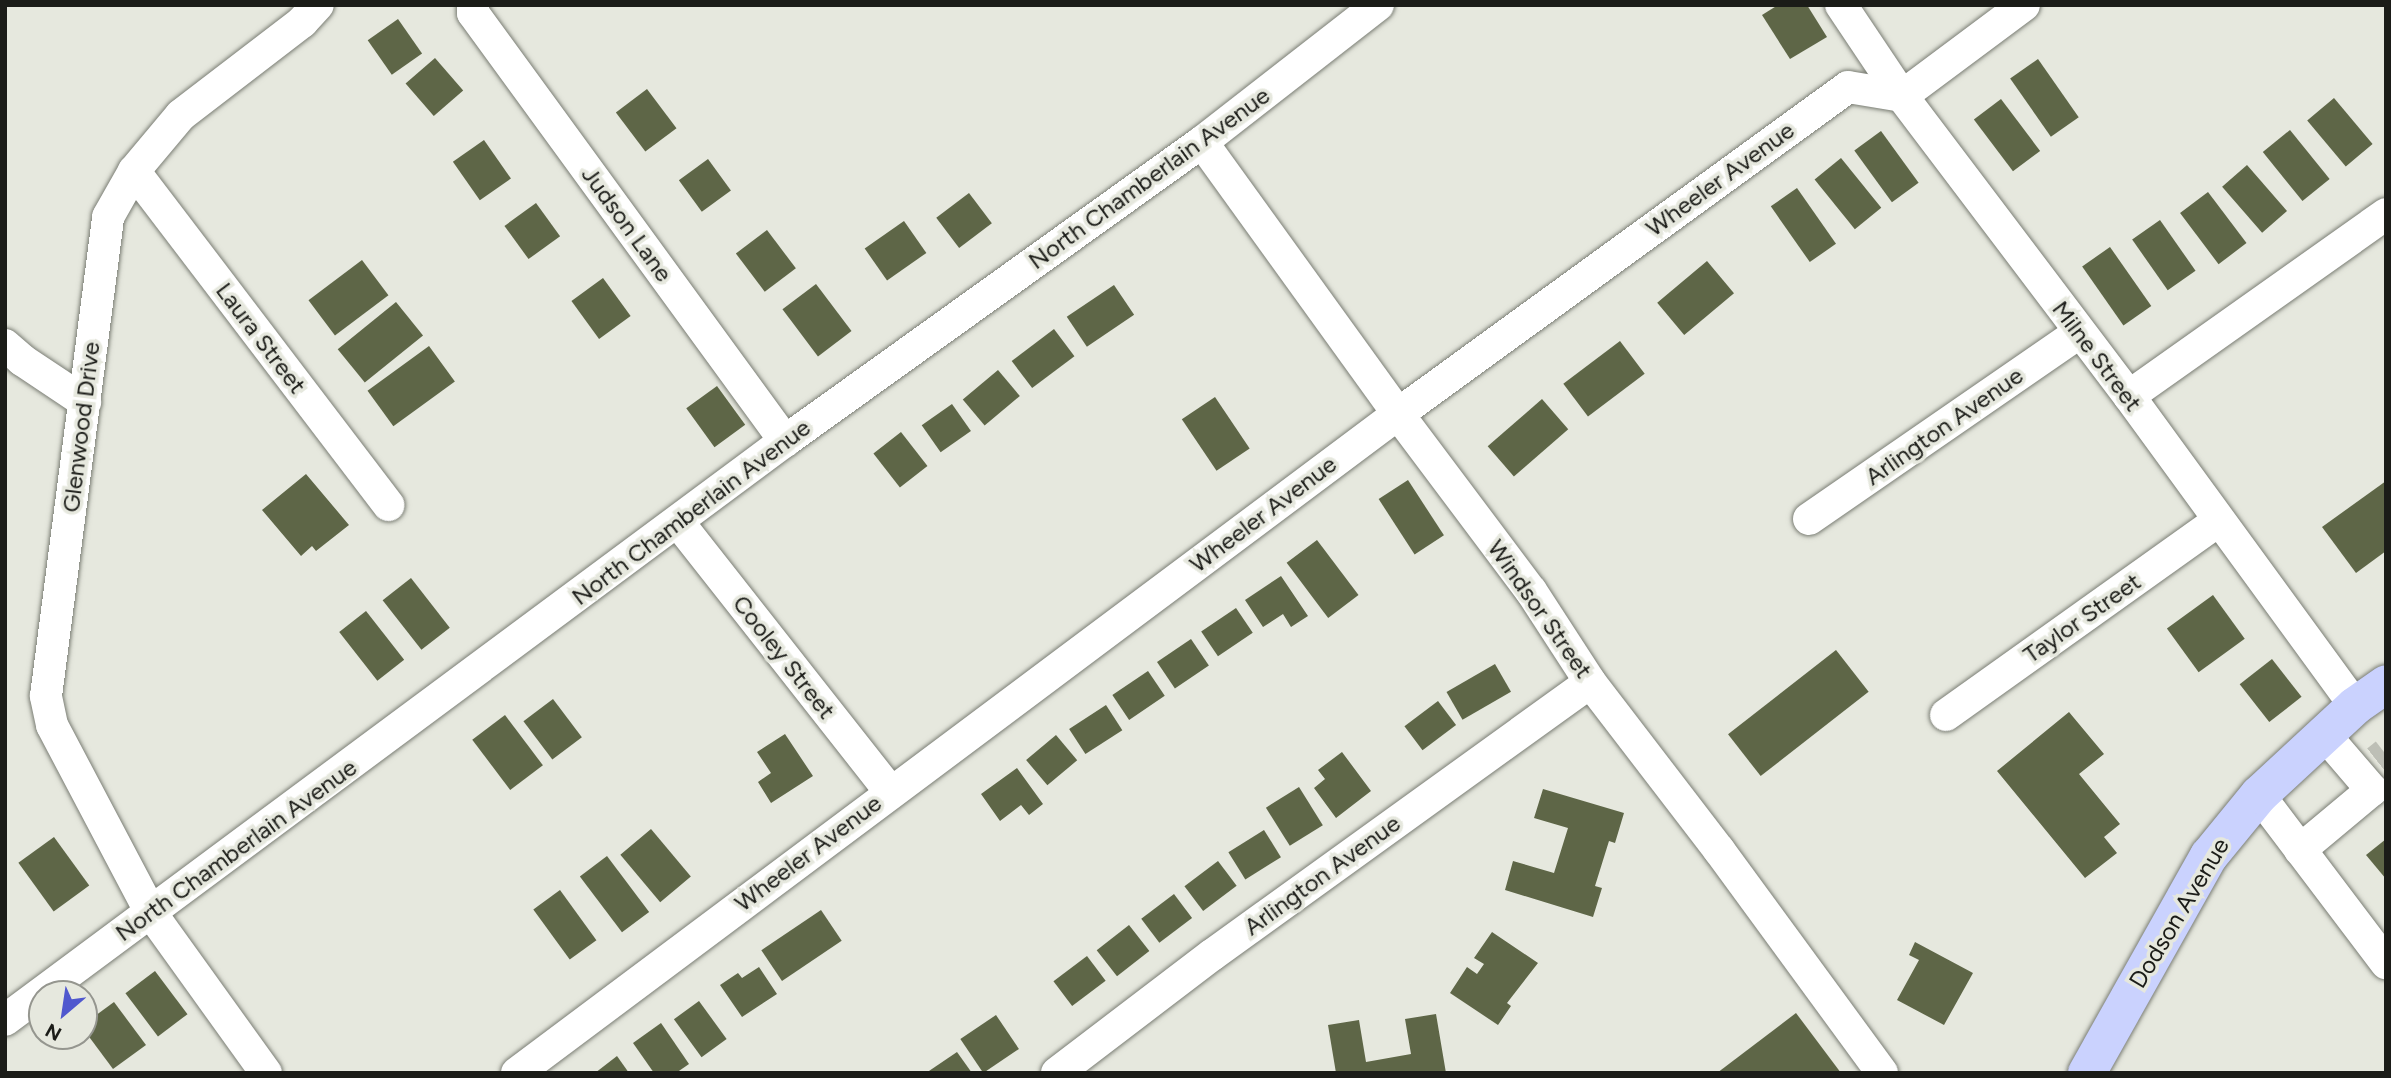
<!DOCTYPE html>
<style>
body{margin:0}
#map{position:relative;width:2391px;height:1078px;overflow:hidden;background:#e6e8de;font-family:Figtree,sans-serif}
div>[style]{position:absolute}
.building>*{inset:0;background:#5e6647;transform-origin:0 0}
.minor-tunnel>*{height:32px;margin-top:-16px;transform-origin:0;background:repeating-linear-gradient(90deg,#bdbfb6 0 32px,transparent 0 48px)}
.roads{filter:drop-shadow(0 0 2px #7a7d74) drop-shadow(0 0 2px #7a7d74)}
.minor>*{height:32px;margin:-16px;padding:0 16px;transform-origin:16px;border-radius:16px;background:#fff}
.major>*{height:38px;margin:-19px;padding:0 19px;transform-origin:19px;border-radius:19px;background:#cad2fe}
span{translate:-50% -50%;white-space:nowrap;text-align:center;line-height:1.15;-webkit-text-stroke:7px #e6e8de;paint-order:stroke}
.street-label{font-size:24px;color:#1b1c18}
.frame{position:absolute;inset:0;border:7px solid #1b1c18;pointer-events:none}
.north{position:absolute;left:28px;top:980px;width:70px;height:70px;box-sizing:border-box;background:#e6e8de;border:2px solid #95968f;border-radius:50%;rotate:209deg;font-size:19px;font-weight:700;line-height:28px;text-align:center;color:#1b1c18}
.north::after{content:'';display:block;margin:auto;width:24px;height:32px;background:#5058ce;clip-path:polygon(50% 0,100% 100%,50% 72%,0 100%)}
</style>
<div id="map">
<div class="building">
<div style="clip-path:polygon(1778px 5px,1807px 5px,1827px 37px,1790px 59px,1762px 15px)"></div>
<div style="left:398px;top:19px;width:42px;height:37px;rotate:55deg"></div>
<div style="left:435px;top:58px;width:43px;height:39px;rotate:49deg"></div>
<div style="left:2038px;top:59px;width:71px;height:34px;rotate:55deg"></div>
<div style="left:647px;top:89px;width:49px;height:39px;rotate:53deg"></div>
<div style="left:2334px;top:98px;width:60px;height:35px;rotate:50deg"></div>
<div style="left:2001px;top:99px;width:65px;height:34px;rotate:53deg"></div>
<div style="left:2290px;top:130px;width:63px;height:35px;rotate:51deg"></div>
<div style="left:1881px;top:131px;width:64px;height:33px;rotate:54deg"></div>
<div style="left:484px;top:140px;width:47px;height:38px;rotate:55deg"></div>
<div style="left:1841px;top:158px;width:64px;height:34px;rotate:51deg"></div>
<div style="left:708px;top:159px;width:39px;height:36px;rotate:54deg"></div>
<div style="left:2247px;top:165px;width:61px;height:33px;rotate:49deg"></div>
<div style="left:1797px;top:188px;width:68px;height:32px;rotate:55deg"></div>
<div style="left:2208px;top:192px;width:64px;height:35px;rotate:53deg"></div>
<div style="left:969px;top:193px;width:38px;height:41px;rotate:53deg"></div>
<div style="left:536px;top:203px;width:41px;height:39px;rotate:54deg"></div>
<div style="left:2160px;top:220px;width:62px;height:34px;rotate:55deg"></div>
<div style="left:904px;top:221px;width:39px;height:48px;rotate:55deg"></div>
<div style="left:767px;top:230px;width:48px;height:39px;rotate:53deg"></div>
<div style="left:2110px;top:247px;width:72px;height:34px;rotate:55deg"></div>
<div style="left:362px;top:260px;width:44px;height:67px;rotate:53deg"></div>
<div style="left:1707px;top:261px;width:42px;height:65px;rotate:50deg"></div>
<div style="left:603px;top:278px;width:47px;height:39px;rotate:54deg"></div>
<div style="left:816px;top:284px;width:59px;height:42px;rotate:53deg"></div>
<div style="left:1114px;top:285px;width:36px;height:57px;rotate:56deg"></div>
<div style="left:396px;top:302px;width:43px;height:75px;rotate:51deg"></div>
<div style="left:1054px;top:329px;width:34px;height:53px;rotate:53deg"></div>
<div style="left:1620px;top:341px;width:41px;height:71px;rotate:53deg"></div>
<div style="left:429px;top:346px;width:44px;height:76px;rotate:54deg"></div>
<div style="left:998px;top:370px;width:34px;height:46px;rotate:50deg"></div>
<div style="left:717px;top:386px;width:48px;height:38px;rotate:54deg"></div>
<div style="left:1215px;top:397px;width:62px;height:40px;rotate:56deg"></div>
<div style="left:1542px;top:399px;width:40px;height:72px;rotate:49deg"></div>
<div style="left:952px;top:404px;width:33px;height:37px;rotate:55deg"></div>
<div style="left:901px;top:432px;width:43px;height:35px;rotate:52deg"></div>
<div style="clip-path:polygon(306px 474px,349px 525px,316px 551px,312px 546px,301px 556px,262px 510px)"></div>
<div style="left:1408px;top:480px;width:66px;height:35px;rotate:57deg"></div>
<div style="clip-path:polygon(2386px 481px,2386px 551px,2356px 573px,2322px 527px)"></div>
<div style="left:1317px;top:540px;width:69px;height:38px;rotate:53deg"></div>
<div style="clip-path:polygon(1281px 576px,1308px 616px,1291px 627px,1283px 614px,1263px 627px,1245px 600px)"></div>
<div style="left:411px;top:578px;width:63px;height:36px;rotate:52deg"></div>
<div style="left:2213px;top:595px;width:54px;height:57px;rotate:54deg"></div>
<div style="left:1236px;top:608px;width:30px;height:42px;rotate:56deg"></div>
<div style="left:366px;top:611px;width:62px;height:34px;rotate:52deg"></div>
<div style="left:1191px;top:639px;width:32px;height:41px;rotate:56deg"></div>
<div style="left:1836px;top:650px;width:53px;height:137px;rotate:52deg"></div>
<div style="left:2272px;top:659px;width:48px;height:41px;rotate:52deg"></div>
<div style="left:1495px;top:664px;width:32px;height:56px;rotate:60deg"></div>
<div style="left:1148px;top:671px;width:30px;height:43px;rotate:56deg"></div>
<div style="left:553px;top:699px;width:48px;height:37px;rotate:53deg"></div>
<div style="left:1438px;top:701px;width:30px;height:42px;rotate:53deg"></div>
<div style="left:1106px;top:705px;width:30px;height:44px;rotate:57deg"></div>
<div style="clip-path:polygon(2069px 712px,2104px 754px,2079px 774px,2120px 824px,2104px 837px,2117px 853px,2085px 878px,1997px 771px)"></div>
<div style="left:505px;top:715px;width:63px;height:41px;rotate:53deg"></div>
<div style="clip-path:polygon(785px 734px,813px 776px,771px 803px,758px 782px,771px 773px,757px 752px)"></div>
<div style="left:1056px;top:735px;width:33px;height:39px;rotate:50deg"></div>
<div style="clip-path:polygon(1342px 752px,1371px 791px,1336px 818px,1314px 788px,1325px 779px,1318px 770px)"></div>
<div style="clip-path:polygon(1017px 768px,1043px 804px,1029px 815px,1021px 805px,1000px 821px,981px 794px)"></div>
<div style="left:1299px;top:787px;width:45px;height:39px;rotate:58deg"></div>
<div style="clip-path:polygon(1543px 789px,1624px 813px,1615px 843px,1609px 841px,1595px 886px,1602px 888px,1593px 917px,1505px 890px,1513px 861px,1554px 873px,1568px 828px,1534px 818px)"></div>
<div style="left:651px;top:829px;width:62px;height:40px;rotate:50deg"></div>
<div style="left:1264px;top:830px;width:32px;height:42px;rotate:58deg"></div>
<div style="left:54px;top:837px;width:60px;height:44px;rotate:54deg"></div>
<div style="clip-path:polygon(2386px 839px,2386px 879px,2366px 855px)"></div>
<div style="left:607px;top:856px;width:70px;height:34px;rotate:53deg"></div>
<div style="left:1218px;top:861px;width:31px;height:42px;rotate:53deg"></div>
<div style="left:560px;top:890px;width:62px;height:33px;rotate:54deg"></div>
<div style="left:1174px;top:894px;width:30px;height:41px;rotate:53deg"></div>
<div style="left:821px;top:910px;width:37px;height:72px;rotate:56deg"></div>
<div style="left:1129px;top:925px;width:33px;height:41px;rotate:52deg"></div>
<div style="clip-path:polygon(1492px 932px,1538px 963px,1507px 1003px,1511px 1006px,1498px 1025px,1450px 993px,1467px 967px,1477px 974px,1484px 964px,1474px 958px)"></div>
<div style="clip-path:polygon(1915px 942px,1973px 973px,1944px 1025px,1897px 1000px,1919px 960px,1909px 955px)"></div>
<div style="left:1087px;top:956px;width:31px;height:42px;rotate:53deg"></div>
<div style="clip-path:polygon(759px 967px,777px 994px,742px 1017px,720px 985px,738px 973px,742px 978px)"></div>
<div style="left:155px;top:971px;width:54px;height:37px;rotate:53deg"></div>
<div style="left:699px;top:1001px;width:47px;height:31px;rotate:54deg"></div>
<div style="clip-path:polygon(114px 1002px,146px 1045px,113px 1069px,84px 1030px,84px 1024px)"></div>
<div style="clip-path:polygon(1796px 1013px,1841px 1073px,1717px 1073px)"></div>
<div style="clip-path:polygon(1436px 1014px,1446px 1073px,1336px 1073px,1328px 1025px,1359px 1020px,1366px 1062px,1411px 1054px,1405px 1019px)"></div>
<div style="left:996px;top:1015px;width:41px;height:43px;rotate:56deg"></div>
<div style="clip-path:polygon(661px 1023px,689px 1064px,676px 1073px,654px 1073px,633px 1043px)"></div>
<div style="clip-path:polygon(957px 1052px,972px 1073px,926px 1073px)"></div>
<div style="clip-path:polygon(617px 1056px,629px 1073px,595px 1073px)"></div>
</div>
<div class="minor-tunnel">
<div style="left:2377px;top:761px;width:11px;rotate:-38deg"></div>
</div>
<div class="roads">
<div class="minor">
<div style="left:473px;top:5px;width:8px;rotate:90deg"></div>
<div style="left:473px;top:13px;width:530px;rotate:53.91deg"></div>
<div style="left:1841px;top:5px;width:110px;rotate:56.2deg"></div>
<div style="left:1902px;top:96px;width:376px;rotate:52.9deg"></div>
<div style="left:2129px;top:396px;width:384px;rotate:53.9deg"></div>
<div style="left:1202px;top:142px;width:335px;rotate:54.2deg"></div>
<div style="left:1398px;top:414px;width:221px;rotate:53.1deg"></div>
<div style="left:1531px;top:591px;width:108px;rotate:57deg"></div>
<div style="left:1590px;top:682px;width:212px;rotate:52.5deg"></div>
<div style="left:1719px;top:850px;width:276px;rotate:53.8deg"></div>
<div style="left:134px;top:171px;width:420px;rotate:52.7deg"></div>
<div style="left:5px;top:345px;width:23px;rotate:41deg"></div>
<div style="left:22px;top:360px;width:76px;rotate:33.7deg"></div>
<div style="left:2129px;top:396px;width:315px;rotate:-35.3deg"></div>
<div style="left:1809px;top:519px;width:328px;rotate:-34.6deg"></div>
<div style="left:678px;top:522px;width:342px;rotate:51.8deg"></div>
<div style="left:1946px;top:715px;width:334px;rotate:-35.5deg"></div>
<div style="left:2259px;top:795px;width:211px;rotate:52.9deg"></div>
<div style="left:2300px;top:850px;width:94px;rotate:-39.8deg"></div>
<div style="left:2372px;top:790px;width:74px;rotate:-130.6deg"></div>
<div style="left:5px;top:1020px;width:971px;rotate:-36.59deg"></div>
<div style="left:785px;top:441px;width:513px;rotate:-35.64deg"></div>
<div style="left:1202px;top:142px;width:223px;rotate:-37.9deg"></div>
<div style="left:266px;top:1073px;width:197px;rotate:-125.7deg"></div>
<div style="left:151px;top:913px;width:212px;rotate:-117.8deg"></div>
<div style="left:52px;top:725px;width:30px;rotate:-102deg"></div>
<div style="left:46px;top:696px;width:483px;rotate:-82.6deg"></div>
<div style="left:108px;top:217px;width:53px;rotate:-60.5deg"></div>
<div style="left:134px;top:171px;width:73px;rotate:-50deg"></div>
<div style="left:181px;top:115px;width:153px;rotate:-37.5deg"></div>
<div style="left:302px;top:22px;width:23px;rotate:-47deg"></div>
<div style="left:517px;top:1073px;width:1100px;rotate:-36.8deg"></div>
<div style="left:1398px;top:414px;width:556px;rotate:-36deg"></div>
<div style="left:1848px;top:87px;width:55px;rotate:9.5deg"></div>
<div style="left:1902px;top:96px;width:152px;rotate:-36.7deg"></div>
<div style="left:1057px;top:1073px;width:195px;rotate:-37.3deg"></div>
<div style="left:1212px;top:955px;width:466px;rotate:-35.8deg"></div>
</div>
<div class="major">
<div style="left:2087px;top:1073px;width:249px;rotate:-60.7deg"></div>
<div style="left:2209px;top:856px;width:79px;rotate:-50.7deg"></div>
<div style="left:2259px;top:795px;width:131px;rotate:-42.8deg"></div>
<div style="left:2355px;top:706px;width:38px;rotate:-35deg"></div>
</div>
</div>
<div class="street-label">
<span style="left:1149px;top:178px;rotate:-36deg">North Chamberlain Avenue</span>
<span style="left:1720px;top:179px;rotate:-36deg">Wheeler Avenue</span>
<span style="left:627px;top:224px;rotate:54deg">Judson Lane</span>
<span style="left:261px;top:338px;rotate:53deg">Laura Street</span>
<span style="left:2097px;top:356px;rotate:53deg">Milne Street</span>
<span style="left:1944px;top:426px;rotate:-35deg">Arlington Avenue</span>
<span style="left:81px;top:427px;rotate:-83deg">Glenwood Drive</span>
<span style="left:691px;top:512px;rotate:-37deg">North Chamberlain Avenue</span>
<span style="left:1263px;top:514px;rotate:-37deg">Wheeler Avenue</span>
<span style="left:1540px;top:609px;rotate:55deg">Windsor Street</span>
<span style="left:2082px;top:618px;rotate:-35deg">Taylor Street</span>
<span style="left:784px;top:657px;rotate:52deg">Cooley Street</span>
<span style="left:236px;top:850px;rotate:-36deg">North Chamberlain Avenue</span>
<span style="left:808px;top:853px;rotate:-37deg">Wheeler Avenue</span>
<span style="left:1322px;top:875px;rotate:-36deg">Arlington Avenue</span>
<span style="left:2179px;top:913px;rotate:-59deg">Dodson Avenue</span>
</div>
<div class="frame"></div>
<div class="north">N</div>
</div>
